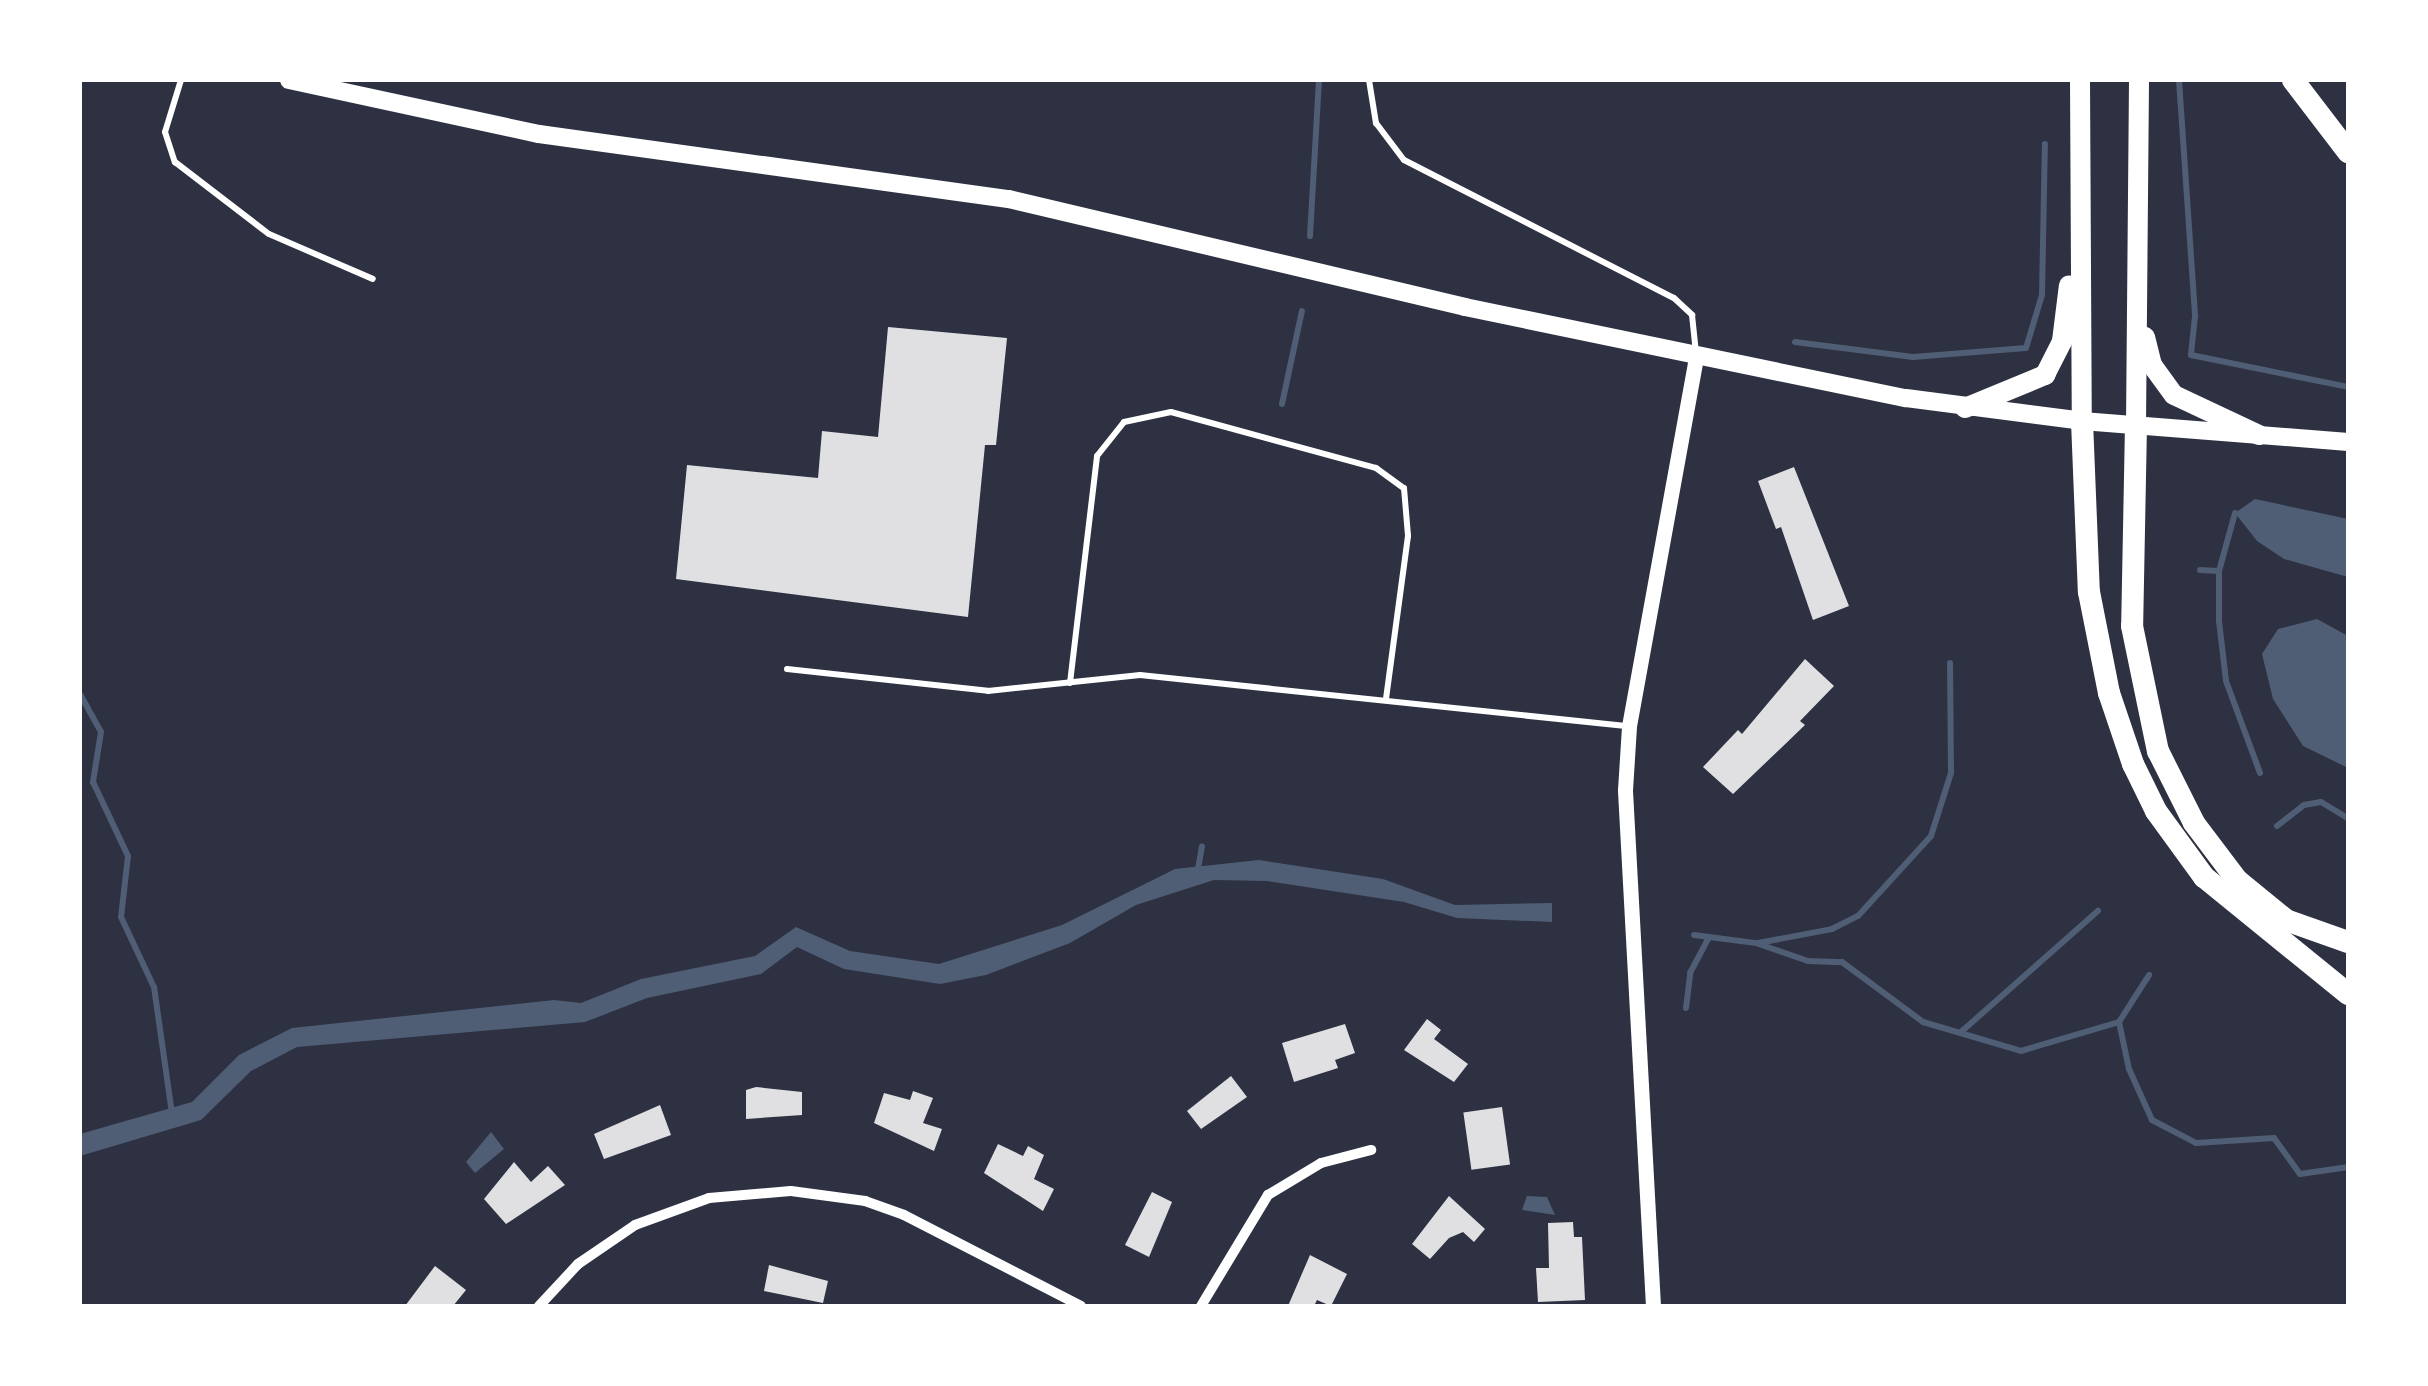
<!DOCTYPE html>
<style>
body{margin:0}
#map{position:relative;width:2428px;height:1386px;overflow:hidden;background:#2d3142;font-family:"Titillium Web",sans-serif}
div>[style]{position:absolute}
.water>*{inset:0;background:#4f5d75}
.stream>*{height:6px;margin:-3px;padding:0 3px;transform-origin:3px;border-radius:3px;background:#4f5d75}
.building>*{inset:0;background:#e0e0e3;transform-origin:0 0}
.service>*{height:6px;margin:-3px;padding:0 3px;transform-origin:3px;border-radius:3px;background:#fff}
.minor>*{height:10px;margin:-5px;padding:0 5px;transform-origin:5px;border-radius:5px;background:#fff}
.tertiary>*{height:15px;margin:-7.5px;padding:0 7.5px;transform-origin:7.5px;border-radius:7.5px;background:#fff}
.secondary>*{height:18px;margin:-9px;padding:0 9px;transform-origin:9px;border-radius:9px;background:#fff}
.primary>*{height:20px;margin:-10px;padding:0 10px;transform-origin:10px;border-radius:10px;background:#fff}
.motorway>*{height:22px;margin:-11px;padding:0 11px;transform-origin:11px;border-radius:11px;background:#fff}
span{translate:-50% -50%;white-space:nowrap;text-align:center;line-height:1.15;-webkit-text-stroke:8px #fff;paint-order:stroke}
.frame{position:absolute;inset:0;border:82px solid #fff;pointer-events:none}
</style>
<div id="map">
<div class="water">
<div style="clip-path:polygon(2255px 499px,2348px 519px,2348px 577px,2284px 559px,2257px 541px,2235px 513px)"></div>
<div style="clip-path:polygon(2317px 619px,2348px 636px,2348px 768px,2303px 746px,2273px 699px,2262px 654px,2278px 629px)"></div>
<div style="clip-path:polygon(1259px 860px,1383px 879px,1455px 905px,1552px 903px,1552px 922px,1457px 918px,1404px 902px,1267px 881px,1214px 880px,1136px 905px,1070px 943px,986px 975px,940px 984px,844px 969px,797px 947px,761px 974px,647px 998px,585px 1022px,297px 1047px,251px 1071px,201px 1120px,80px 1156px,80px 1134px,192px 1102px,239px 1055px,292px 1028px,554px 1000px,581px 1003px,641px 979px,755px 956px,796px 927px,850px 951px,939px 964px,1062px 925px,1175px 869px)"></div>
<div style="clip-path:polygon(491px 1132px,504px 1149px,475px 1173px,466px 1162px)"></div>
<div style="clip-path:polygon(1527px 1196px,1547px 1197px,1555px 1215px,1522px 1210px)"></div>
</div>
<div class="stream">
<div style="left:2179px;top:80px;width:237px;rotate:86.1deg"></div>
<div style="left:2195px;top:316px;width:39px;rotate:96deg"></div>
<div style="left:2191px;top:355px;width:160px;rotate:11.5deg"></div>
<div style="left:1310px;top:236px;width:156px;rotate:-86.7deg"></div>
<div style="left:1795px;top:342px;width:119px;rotate:7.2deg"></div>
<div style="left:1913px;top:357px;width:113px;rotate:-4.6deg"></div>
<div style="left:2026px;top:348px;width:55px;rotate:-73.2deg"></div>
<div style="left:2042px;top:295px;width:151px;rotate:-88.9deg"></div>
<div style="left:1282px;top:404px;width:95px;rotate:-77.9deg"></div>
<div style="left:2235px;top:513px;width:60px;rotate:105.4deg"></div>
<div style="left:2219px;top:571px;width:50px;rotate:90deg"></div>
<div style="left:2219px;top:621px;width:60px;rotate:83.3deg"></div>
<div style="left:2226px;top:681px;width:98px;rotate:69.7deg"></div>
<div style="left:2200px;top:570px;width:19px;rotate:3deg"></div>
<div style="left:80px;top:694px;width:43px;rotate:61.1deg"></div>
<div style="left:101px;top:732px;width:51px;rotate:99.1deg"></div>
<div style="left:93px;top:782px;width:82px;rotate:64.7deg"></div>
<div style="left:128px;top:856px;width:61px;rotate:96.5deg"></div>
<div style="left:121px;top:917px;width:77px;rotate:64.8deg"></div>
<div style="left:154px;top:987px;width:128px;rotate:81.9deg"></div>
<div style="left:2277px;top:826px;width:34px;rotate:-38deg"></div>
<div style="left:2304px;top:805px;width:17px;rotate:-10deg"></div>
<div style="left:2321px;top:802px;width:31px;rotate:31deg"></div>
<div style="left:1198px;top:869px;width:23px;rotate:-80deg"></div>
<div style="left:1694px;top:935px;width:63px;rotate:7.4deg"></div>
<div style="left:1756px;top:943px;width:55px;rotate:19.1deg"></div>
<div style="left:1808px;top:961px;width:34px;rotate:2deg"></div>
<div style="left:1842px;top:962px;width:101px;rotate:36.5deg"></div>
<div style="left:1923px;top:1022px;width:102px;rotate:16.5deg"></div>
<div style="left:2021px;top:1051px;width:102px;rotate:-16.5deg"></div>
<div style="left:2119px;top:1022px;width:48px;rotate:78deg"></div>
<div style="left:2129px;top:1069px;width:56px;rotate:65.7deg"></div>
<div style="left:2152px;top:1120px;width:50px;rotate:27.6deg"></div>
<div style="left:2196px;top:1143px;width:78px;rotate:-3.7deg"></div>
<div style="left:2274px;top:1138px;width:44px;rotate:54.2deg"></div>
<div style="left:2300px;top:1174px;width:49px;rotate:-8.3deg"></div>
<div style="left:1758px;top:943px;width:75px;rotate:-10.7deg"></div>
<div style="left:1832px;top:929px;width:29px;rotate:-27deg"></div>
<div style="left:1858px;top:916px;width:108px;rotate:-47.6deg"></div>
<div style="left:1931px;top:836px;width:66px;rotate:-72.4deg"></div>
<div style="left:1951px;top:773px;width:110px;rotate:-90.5deg"></div>
<div style="left:1686px;top:1008px;width:35px;rotate:-83deg"></div>
<div style="left:1690px;top:973px;width:38px;rotate:-62deg"></div>
<div style="left:2119px;top:1022px;width:56px;rotate:-57.4deg"></div>
<div style="left:1961px;top:1032px;width:183px;rotate:-41.5deg"></div>
</div>
<div class="building">
<div style="clip-path:polygon(888px 327px,1007px 338px,996px 445px,985px 445px,968px 617px,676px 579px,687px 465px,818px 478px,822px 431px,878px 437px)"></div>
<div style="clip-path:polygon(1794px 467px,1849px 606px,1813px 620px,1781px 527px,1776px 529px,1758px 481px)"></div>
<div style="clip-path:polygon(1805px 659px,1834px 686px,1800px 721px,1805px 725px,1733px 794px,1703px 767px,1738px 730px,1742px 734px)"></div>
<div style="clip-path:polygon(1427px 1019px,1441px 1030px,1434px 1039px,1468px 1064px,1454px 1082px,1404px 1050px)"></div>
<div style="clip-path:polygon(1345px 1024px,1355px 1053px,1335px 1060px,1338px 1068px,1294px 1082px,1282px 1043px)"></div>
<div style="clip-path:polygon(1231px 1076px,1247px 1097px,1201px 1129px,1187px 1111px)"></div>
<div style="clip-path:polygon(756px 1087px,802px 1092px,802px 1115px,746px 1119px,746px 1090px)"></div>
<div style="clip-path:polygon(913px 1091px,933px 1098px,923px 1123px,942px 1129px,934px 1151px,874px 1123px,884px 1093px,910px 1100px)"></div>
<div style="clip-path:polygon(660px 1105px,671px 1135px,604px 1159px,594px 1134px)"></div>
<div style="left:1502px;top:1107px;width:58px;height:39px;rotate:82deg"></div>
<div style="clip-path:polygon(998px 1144px,1023px 1156px,1028px 1146px,1044px 1155px,1034px 1179px,1054px 1189px,1043px 1211px,984px 1173px)"></div>
<div style="clip-path:polygon(514px 1162px,531px 1182px,548px 1166px,565px 1185px,506px 1224px,484px 1199px)"></div>
<div style="clip-path:polygon(1152px 1192px,1172px 1202px,1149px 1257px,1125px 1245px)"></div>
<div style="clip-path:polygon(1449px 1196px,1485px 1229px,1474px 1242px,1463px 1232px,1449px 1238px,1430px 1259px,1412px 1244px)"></div>
<div style="clip-path:polygon(1573px 1222px,1574px 1237px,1582px 1237px,1585px 1300px,1538px 1302px,1536px 1268px,1549px 1268px,1548px 1223px)"></div>
<div style="clip-path:polygon(1310px 1255px,1347px 1274px,1331px 1306px,1317px 1300px,1314px 1306px,1288px 1306px)"></div>
<div style="clip-path:polygon(769px 1265px,828px 1281px,823px 1303px,764px 1291px)"></div>
<div style="clip-path:polygon(435px 1266px,466px 1290px,453px 1306px,405px 1306px)"></div>
</div>
<div class="service">
<div style="left:181px;top:80px;width:54px;rotate:107.1deg"></div>
<div style="left:165px;top:132px;width:32px;rotate:72deg"></div>
<div style="left:175px;top:162px;width:118px;rotate:37.5deg"></div>
<div style="left:269px;top:234px;width:113px;rotate:23.4deg"></div>
<div style="left:1369px;top:80px;width:44px;rotate:80.8deg"></div>
<div style="left:1376px;top:123px;width:46px;rotate:52.9deg"></div>
<div style="left:1404px;top:160px;width:303px;rotate:27.1deg"></div>
<div style="left:1674px;top:298px;width:25px;rotate:43deg"></div>
<div style="left:1692px;top:315px;width:39px;rotate:84deg"></div>
<div style="left:787px;top:669px;width:202px;rotate:6.2deg"></div>
<div style="left:988px;top:691px;width:153px;rotate:-6deg"></div>
<div style="left:1140px;top:675px;width:491px;rotate:6deg"></div>
<div style="left:1070px;top:683px;width:229px;rotate:-83.2deg"></div>
<div style="left:1097px;top:456px;width:43px;rotate:-51.5deg"></div>
<div style="left:1124px;top:422px;width:48px;rotate:-12deg"></div>
<div style="left:1171px;top:412px;width:213px;rotate:15.3deg"></div>
<div style="left:1376px;top:468px;width:34px;rotate:36deg"></div>
<div style="left:1404px;top:488px;width:48px;rotate:85.2deg"></div>
<div style="left:1408px;top:536px;width:163px;rotate:97.7deg"></div>
</div>
<div class="minor">
<div style="left:539px;top:1306px;width:57px;rotate:-47.1deg"></div>
<div style="left:578px;top:1264px;width:69px;rotate:-34.4deg"></div>
<div style="left:635px;top:1225px;width:79px;rotate:-20deg"></div>
<div style="left:709px;top:1198px;width:82px;rotate:-4.9deg"></div>
<div style="left:791px;top:1191px;width:75px;rotate:7.7deg"></div>
<div style="left:865px;top:1201px;width:41px;rotate:19.7deg"></div>
<div style="left:904px;top:1215px;width:199px;rotate:27.2deg"></div>
<div style="left:1201px;top:1306px;width:130px;rotate:-58.9deg"></div>
<div style="left:1268px;top:1195px;width:62px;rotate:-31.1deg"></div>
<div style="left:1321px;top:1163px;width:52px;rotate:-14.6deg"></div>
</div>
<div class="tertiary">
<div style="left:1653px;top:1306px;width:517px;rotate:-93.11deg"></div>
<div style="left:1625px;top:790px;width:64px;rotate:-86.4deg"></div>
<div style="left:1629px;top:726px;width:375px;rotate:-79.7deg"></div>
</div>
<div class="secondary">
<div style="left:289px;top:80px;width:256px;rotate:12.2deg"></div>
<div style="left:539px;top:134px;width:474px;rotate:7.9deg"></div>
<div style="left:1009px;top:199px;width:469px;rotate:13.3deg"></div>
<div style="left:1465px;top:307px;width:450px;rotate:11.7deg"></div>
<div style="left:1906px;top:398px;width:177px;rotate:7.4deg"></div>
<div style="left:2082px;top:421px;width:267px;rotate:4.5deg"></div>
</div>
<div class="primary">
<div style="left:2080px;top:80px;width:341px;rotate:89.7deg"></div>
<div style="left:2145px;top:337px;width:29px;rotate:76deg"></div>
<div style="left:2152px;top:365px;width:37px;rotate:54deg"></div>
<div style="left:2174px;top:395px;width:94px;rotate:25.2deg"></div>
<div style="left:1965px;top:408px;width:87px;rotate:-22.4deg"></div>
<div style="left:2045px;top:375px;width:38px;rotate:-63deg"></div>
<div style="left:2062px;top:341px;width:56px;rotate:-82.9deg"></div>
<div style="left:2136px;top:425px;width:345px;rotate:-89.5deg"></div>
</div>
<div class="motorway">
<div style="left:2293px;top:80px;width:91px;rotate:52.6deg"></div>
<div style="left:2082px;top:421px;width:171px;rotate:87.7deg"></div>
<div style="left:2089px;top:592px;width:103px;rotate:78.8deg"></div>
<div style="left:2109px;top:693px;width:75px;rotate:71.3deg"></div>
<div style="left:2133px;top:764px;width:52px;rotate:63.9deg"></div>
<div style="left:2156px;top:811px;width:82px;rotate:54deg"></div>
<div style="left:2204px;top:877px;width:186px;rotate:39.1deg"></div>
<div style="left:2136px;top:425px;width:201px;rotate:91.1deg"></div>
<div style="left:2132px;top:626px;width:128px;rotate:78.3deg"></div>
<div style="left:2158px;top:751px;width:80px;rotate:63.4deg"></div>
<div style="left:2194px;top:823px;width:71px;rotate:53deg"></div>
<div style="left:2237px;top:880px;width:63px;rotate:39.2deg"></div>
<div style="left:2286px;top:920px;width:66px;rotate:19.5deg"></div>
</div>
<div class="frame"></div>
</div>
